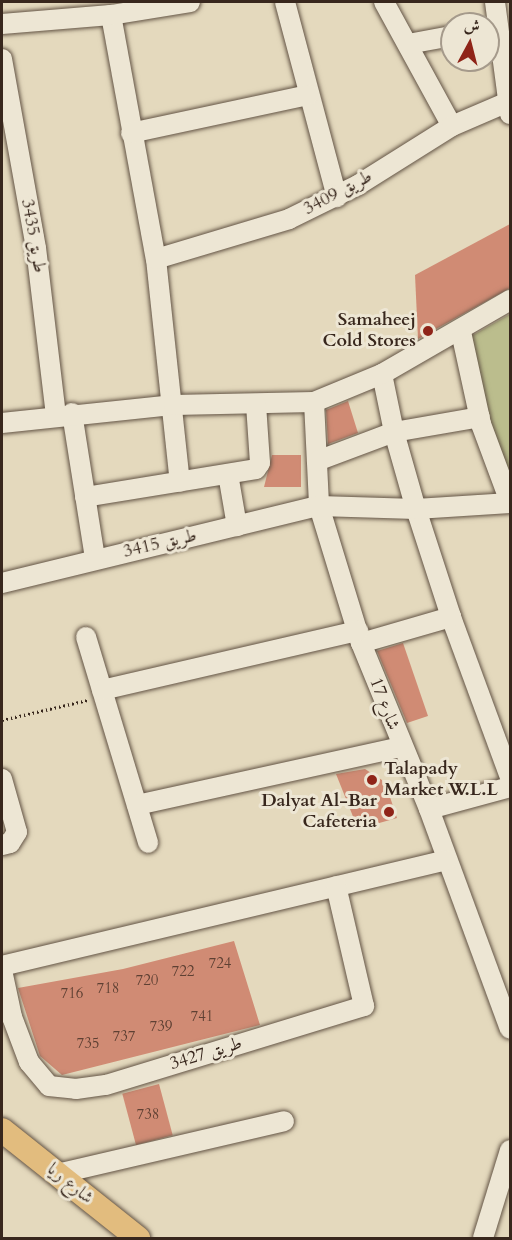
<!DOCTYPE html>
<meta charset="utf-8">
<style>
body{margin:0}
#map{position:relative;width:512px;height:1240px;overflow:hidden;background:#e4d9bd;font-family:Cardo,Amiri,serif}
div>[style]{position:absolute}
.green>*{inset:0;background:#bbbd8d}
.building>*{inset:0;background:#d08b74;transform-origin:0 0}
.path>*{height:3px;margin-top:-1.5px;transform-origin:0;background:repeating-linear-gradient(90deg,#38271d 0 1.5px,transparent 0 4.5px)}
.roads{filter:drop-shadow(0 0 2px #635445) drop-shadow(0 0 2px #635445)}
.minor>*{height:20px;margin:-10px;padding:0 10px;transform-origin:10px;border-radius:10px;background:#ede6d4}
.major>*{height:24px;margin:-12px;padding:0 12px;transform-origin:12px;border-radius:12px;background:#e2bc7e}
.dots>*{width:16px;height:16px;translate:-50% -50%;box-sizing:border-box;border:3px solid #ede6d4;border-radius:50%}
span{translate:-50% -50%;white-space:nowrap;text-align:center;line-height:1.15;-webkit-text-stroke:6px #ede6d4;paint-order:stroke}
.number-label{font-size:15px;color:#5e4033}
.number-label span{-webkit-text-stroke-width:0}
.street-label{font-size:18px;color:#38271d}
.poi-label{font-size:18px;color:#38271d;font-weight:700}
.right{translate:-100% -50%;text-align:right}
.left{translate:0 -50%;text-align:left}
.frame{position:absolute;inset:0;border:3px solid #38271d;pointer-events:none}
.north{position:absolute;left:440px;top:12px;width:60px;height:60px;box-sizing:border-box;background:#ede6d4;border:2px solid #a59a8b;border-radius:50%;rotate:7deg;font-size:16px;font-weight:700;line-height:24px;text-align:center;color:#38271d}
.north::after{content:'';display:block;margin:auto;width:21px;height:27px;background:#8f2418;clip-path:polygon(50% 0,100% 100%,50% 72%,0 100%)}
</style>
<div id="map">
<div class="green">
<div style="clip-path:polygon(510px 314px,510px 482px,497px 455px,466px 339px)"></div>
</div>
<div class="building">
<div style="clip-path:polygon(510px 224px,510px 288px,418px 339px,415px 275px)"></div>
<div style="clip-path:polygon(348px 401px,358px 433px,328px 444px,326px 410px)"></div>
<div style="clip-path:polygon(272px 455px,301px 455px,301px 487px,264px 487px)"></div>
<div style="clip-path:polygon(403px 643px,428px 716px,407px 723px,377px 651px)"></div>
<div style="clip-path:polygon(365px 769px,385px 782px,397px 818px,358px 829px,336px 774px)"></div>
<div style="clip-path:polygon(234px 941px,260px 1025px,62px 1075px,40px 1056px,18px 988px,123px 969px)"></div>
<div style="left:159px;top:1084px;width:53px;height:38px;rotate:75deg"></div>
</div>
<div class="path">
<div style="left:2px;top:720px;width:88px;rotate:-13.1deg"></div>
</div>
<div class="roads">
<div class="minor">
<div style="left:285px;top:2px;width:202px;rotate:75.1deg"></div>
<div style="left:384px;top:2px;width:141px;rotate:61.3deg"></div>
<div style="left:495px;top:2px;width:113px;rotate:82.4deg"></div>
<div style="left:111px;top:15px;width:248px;rotate:79.6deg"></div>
<div style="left:156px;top:259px;width:224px;rotate:83.9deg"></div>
<div style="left:2px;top:24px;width:109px;rotate:-4.7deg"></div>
<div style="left:111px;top:15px;width:80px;rotate:-9.3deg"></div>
<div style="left:408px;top:44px;width:45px;rotate:-10.3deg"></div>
<div style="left:2px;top:59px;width:192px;rotate:79.8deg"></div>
<div style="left:36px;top:248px;width:168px;rotate:83.2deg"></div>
<div style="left:131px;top:133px;width:182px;rotate:-12.1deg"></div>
<div style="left:156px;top:259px;width:139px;rotate:-16.7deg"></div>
<div style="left:289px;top:219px;width:77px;rotate:-26.2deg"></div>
<div style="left:358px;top:185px;width:111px;rotate:-32.1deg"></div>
<div style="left:452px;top:126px;width:63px;rotate:-23.3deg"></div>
<div style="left:461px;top:332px;width:94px;rotate:77.7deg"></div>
<div style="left:481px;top:424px;width:83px;rotate:69.6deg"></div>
<div style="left:382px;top:374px;width:59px;rotate:78.3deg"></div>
<div style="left:394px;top:432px;width:80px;rotate:74.1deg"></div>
<div style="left:416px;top:509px;width:114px;rotate:72deg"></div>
<div style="left:451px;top:617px;width:171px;rotate:69.8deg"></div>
<div style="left:314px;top:402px;width:104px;rotate:87.2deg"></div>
<div style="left:319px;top:506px;width:143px;rotate:73deg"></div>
<div style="left:361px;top:643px;width:179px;rotate:67.7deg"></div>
<div style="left:429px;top:809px;width:234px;rotate:69.8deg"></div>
<div style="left:72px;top:413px;width:148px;rotate:81deg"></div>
<div style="left:2px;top:423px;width:173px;rotate:-6deg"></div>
<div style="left:174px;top:405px;width:140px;rotate:-1.2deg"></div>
<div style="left:314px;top:402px;width:74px;rotate:-22.4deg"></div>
<div style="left:382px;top:374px;width:148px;rotate:-30deg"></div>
<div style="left:317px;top:461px;width:82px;rotate:-20.6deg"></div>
<div style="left:394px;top:432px;width:87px;rotate:-9.9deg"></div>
<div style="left:228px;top:474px;width:53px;rotate:80.2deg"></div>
<div style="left:85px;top:497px;width:173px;rotate:-9.3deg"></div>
<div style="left:256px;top:469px;width:7px;rotate:-56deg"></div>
<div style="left:260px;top:463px;width:58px;rotate:-93.9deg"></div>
<div style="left:2px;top:583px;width:326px;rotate:-13.7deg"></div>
<div style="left:319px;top:506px;width:97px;rotate:1.8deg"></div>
<div style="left:416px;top:509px;width:94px;rotate:-3.7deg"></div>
<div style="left:86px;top:637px;width:215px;rotate:73.2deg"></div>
<div style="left:361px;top:643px;width:94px;rotate:-16.1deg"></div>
<div style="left:102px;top:690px;width:263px;rotate:-13deg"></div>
<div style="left:2px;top:779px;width:55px;rotate:74.2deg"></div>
<div style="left:17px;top:832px;width:13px;rotate:122deg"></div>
<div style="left:10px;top:843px;width:8px;rotate:166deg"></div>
<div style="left:137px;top:805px;width:269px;rotate:-12.4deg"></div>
<div style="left:429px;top:809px;width:84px;rotate:-15.2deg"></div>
<div style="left:2px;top:966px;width:457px;rotate:-13.4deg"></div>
<div style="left:2px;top:970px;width:48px;rotate:78deg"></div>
<div style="left:12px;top:1017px;width:48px;rotate:69.3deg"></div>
<div style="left:29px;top:1062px;width:31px;rotate:50deg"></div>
<div style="left:49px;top:1086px;width:27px;rotate:6deg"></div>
<div style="left:76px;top:1089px;width:30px;rotate:-8deg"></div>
<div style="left:106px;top:1085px;width:270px;rotate:-17deg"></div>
<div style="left:364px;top:1006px;width:123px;rotate:-103.1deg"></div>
<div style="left:57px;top:1174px;width:233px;rotate:-13.1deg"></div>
<div style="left:483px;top:1238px;width:92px;rotate:-72.9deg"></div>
</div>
<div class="major">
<div style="left:2px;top:1130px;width:174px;rotate:38.5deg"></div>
</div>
</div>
<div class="dots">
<div style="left:428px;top:331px;background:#8f2418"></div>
<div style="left:372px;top:780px;background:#8f2418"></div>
<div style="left:389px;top:812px;background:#8f2418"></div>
</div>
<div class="number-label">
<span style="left:220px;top:964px">724</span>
<span style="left:183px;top:972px">722</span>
<span style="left:147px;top:981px">720</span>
<span style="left:108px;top:989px">718</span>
<span style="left:72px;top:994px">716</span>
<span style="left:202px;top:1017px">741</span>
<span style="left:161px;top:1027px">739</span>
<span style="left:124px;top:1037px">737</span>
<span style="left:88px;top:1044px">735</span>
<span style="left:148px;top:1115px">738</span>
</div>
<div class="street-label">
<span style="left:338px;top:193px;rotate:-28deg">طريق 3409</span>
<span style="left:33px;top:236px;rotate:80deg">طريق 3435</span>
<span style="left:160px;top:544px;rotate:-13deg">طريق 3415</span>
<span style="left:384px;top:704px;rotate:69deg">شارع 17</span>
<span style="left:206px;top:1054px;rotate:-17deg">طريق 3427</span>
<span style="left:70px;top:1184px;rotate:39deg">شارع ريا</span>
</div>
<div class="poi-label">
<span class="right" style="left:416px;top:331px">Samaheej<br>Cold Stores</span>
<span class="left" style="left:384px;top:780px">Talapady<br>Market W.L.L</span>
<span class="right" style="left:377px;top:812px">Dalyat Al-Bar<br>Cafeteria</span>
</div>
<div class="frame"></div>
<div class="north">ش</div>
</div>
